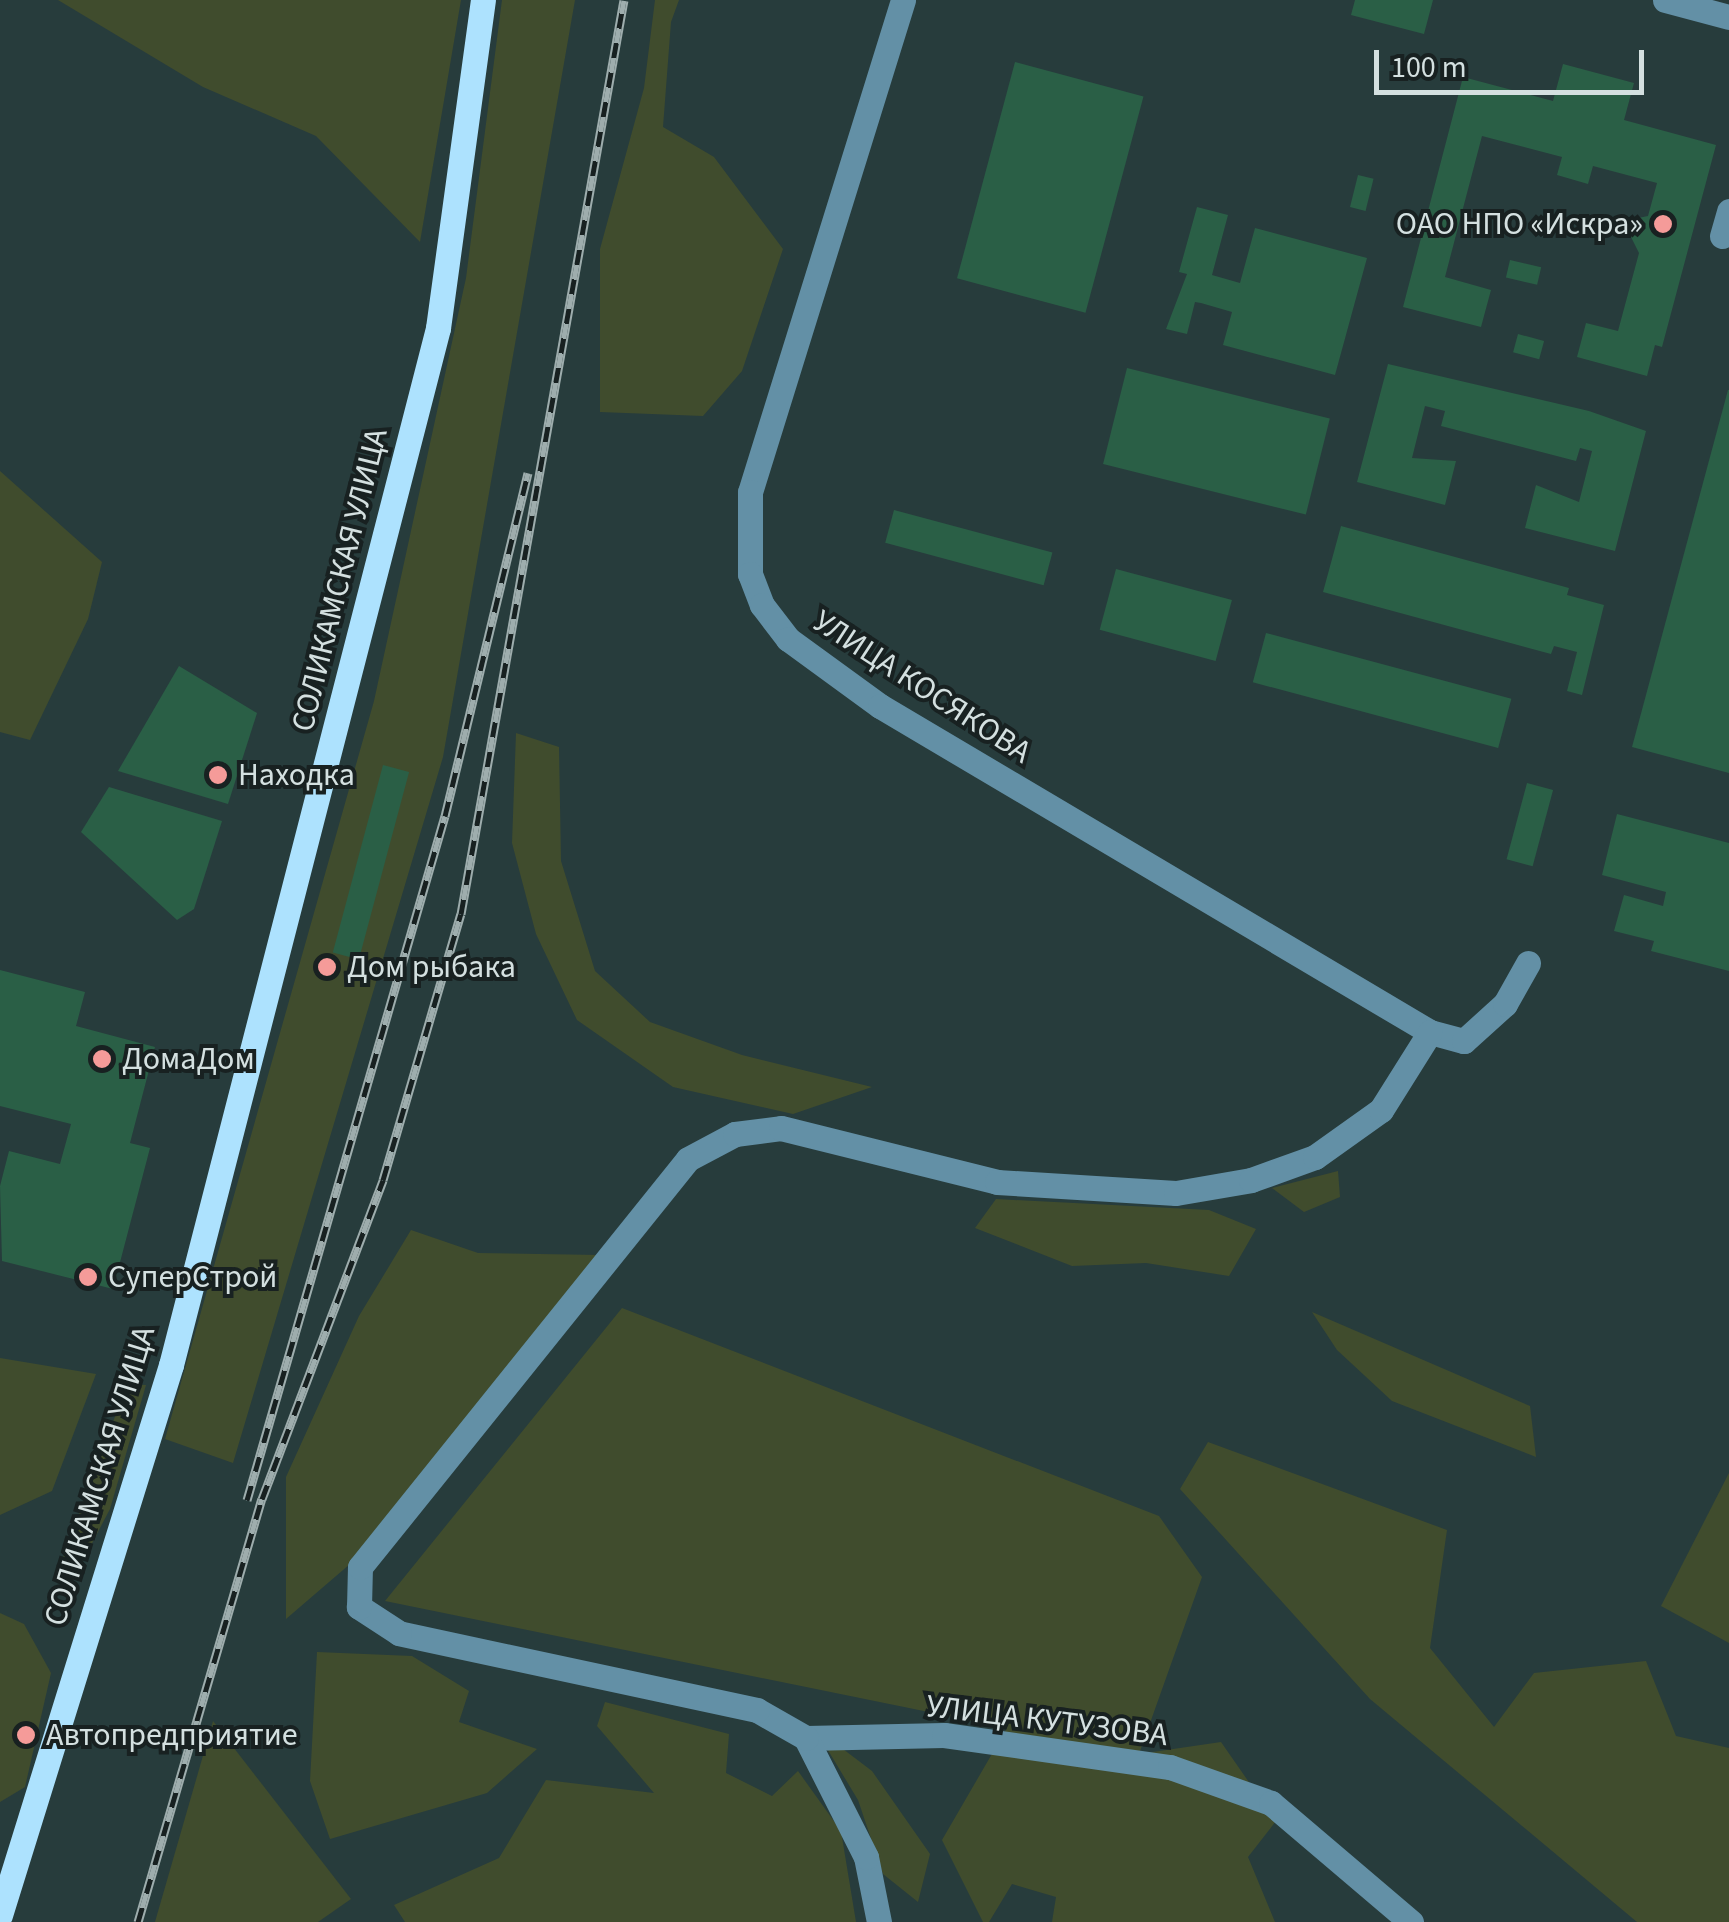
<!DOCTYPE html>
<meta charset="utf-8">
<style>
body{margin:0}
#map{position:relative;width:1729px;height:1922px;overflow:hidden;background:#273c3c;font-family:"Source Sans 3",sans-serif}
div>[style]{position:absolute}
.green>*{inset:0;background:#404c2d}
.building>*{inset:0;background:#2a5f46;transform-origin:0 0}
.minor>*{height:25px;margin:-12.5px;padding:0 12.5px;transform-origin:12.5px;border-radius:12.5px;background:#6390a6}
.major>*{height:25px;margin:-12.5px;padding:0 12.5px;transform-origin:12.5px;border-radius:12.5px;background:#ade2fe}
.rail>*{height:9px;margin-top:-4.5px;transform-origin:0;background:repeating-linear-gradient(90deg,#182121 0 15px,#9eadad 0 30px);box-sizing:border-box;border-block:2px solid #9eadad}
.dots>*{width:28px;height:28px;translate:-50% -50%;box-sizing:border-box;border:5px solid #182121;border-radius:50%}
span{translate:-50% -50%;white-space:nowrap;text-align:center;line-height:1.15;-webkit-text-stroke:8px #182121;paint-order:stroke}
.poi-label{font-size:32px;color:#d4e0e0}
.right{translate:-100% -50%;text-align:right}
.left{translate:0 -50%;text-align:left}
.street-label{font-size:32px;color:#d4e0e0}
.scale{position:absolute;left:1374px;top:50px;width:270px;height:45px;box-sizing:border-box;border:5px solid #d4e0e0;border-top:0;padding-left:12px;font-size:30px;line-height:35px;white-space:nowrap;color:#d4e0e0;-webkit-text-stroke:8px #182121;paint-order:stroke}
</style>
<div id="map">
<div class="green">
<div style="clip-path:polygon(58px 0,461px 0,420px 242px,316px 136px,203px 87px)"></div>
<div style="clip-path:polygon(502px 0,575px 0,443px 757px,233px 1463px,165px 1439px,374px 701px,466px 278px)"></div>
<div style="clip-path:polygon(655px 0,679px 0,671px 22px,663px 127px,714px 157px,783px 249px,742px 371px,703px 416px,600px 412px,600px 249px,644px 88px)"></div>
<div style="clip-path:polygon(0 471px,102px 562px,88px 619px,30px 740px,0 732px)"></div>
<div style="clip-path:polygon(516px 733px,559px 747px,561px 861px,595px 971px,650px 1022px,742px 1055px,872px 1087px,793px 1114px,673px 1087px,577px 1020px,536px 934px,512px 843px)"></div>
<div style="clip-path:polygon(1338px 1171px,1340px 1197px,1304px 1212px,1272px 1188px)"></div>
<div style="clip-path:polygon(996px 1199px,1209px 1210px,1256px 1229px,1229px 1276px,1146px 1263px,1072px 1266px,975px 1228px)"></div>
<div style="clip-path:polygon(411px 1230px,478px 1253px,600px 1255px,364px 1552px,286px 1619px,286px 1477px,359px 1316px)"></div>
<div style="clip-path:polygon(622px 1308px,1159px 1516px,1202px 1577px,1139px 1754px,1221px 1742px,1276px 1821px,1248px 1857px,1275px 1922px,1052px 1922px,1056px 1897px,1012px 1884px,989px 1922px,983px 1922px,942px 1840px,1007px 1728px,385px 1601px)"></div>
<div style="clip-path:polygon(1312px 1312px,1530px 1406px,1536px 1457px,1392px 1401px,1337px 1350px)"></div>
<div style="clip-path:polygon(0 1358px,96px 1374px,52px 1491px,0 1515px)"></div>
<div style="clip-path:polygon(127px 1384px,146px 1385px,110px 1509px,89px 1549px,62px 1560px)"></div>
<div style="clip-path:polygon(1208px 1442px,1447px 1530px,1430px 1648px,1494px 1727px,1534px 1673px,1646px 1661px,1676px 1736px,1729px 1748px,1729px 1922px,1637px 1922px,1370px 1699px,1180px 1489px)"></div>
<div style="clip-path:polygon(1729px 1473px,1729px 1643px,1661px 1606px)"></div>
<div style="clip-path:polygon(0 1613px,24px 1624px,51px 1673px,25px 1787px,0 1802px)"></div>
<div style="clip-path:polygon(317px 1652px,412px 1656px,469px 1691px,459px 1722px,537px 1749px,487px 1793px,330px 1839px,310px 1781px)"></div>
<div style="clip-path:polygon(605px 1702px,729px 1734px,726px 1773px,772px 1796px,798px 1771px,841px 1831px,856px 1922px,405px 1922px,394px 1905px,499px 1858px,546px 1780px,654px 1793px,597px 1726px)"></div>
<div style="clip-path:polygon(213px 1721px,351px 1899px,318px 1922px,155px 1922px)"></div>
<div style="clip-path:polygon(814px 1727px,872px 1771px,930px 1854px,918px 1902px,883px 1874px,858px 1800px)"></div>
</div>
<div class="building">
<div style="clip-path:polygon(1355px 0,1433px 0,1424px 34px,1351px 15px)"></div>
<div style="left:1015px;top:62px;width:133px;height:224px;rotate:15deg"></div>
<div style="clip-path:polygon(1563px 64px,1634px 83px,1624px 120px,1716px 145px,1662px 347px,1655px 345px,1647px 376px,1577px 357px,1586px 323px,1618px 331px,1639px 253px,1627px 229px,1633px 219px,1648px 216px,1657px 183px,1593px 166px,1588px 184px,1557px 175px,1562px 157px,1482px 136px,1445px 277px,1491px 290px,1481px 327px,1403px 307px,1463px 77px,1553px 101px)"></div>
<div style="left:1358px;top:175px;width:16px;height:33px;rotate:14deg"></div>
<div style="clip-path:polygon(1197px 207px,1228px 215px,1212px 275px,1240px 283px,1255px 228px,1367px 258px,1335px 375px,1223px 345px,1232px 312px,1201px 303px,1195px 302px,1187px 334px,1166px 329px,1187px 274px,1179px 272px)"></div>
<div style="left:1510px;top:260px;width:32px;height:18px;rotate:13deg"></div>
<div style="left:1518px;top:334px;width:27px;height:19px;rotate:15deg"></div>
<div style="clip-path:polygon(1388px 364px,1589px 411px,1646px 431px,1615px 551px,1525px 528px,1536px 485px,1579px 502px,1592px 451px,1580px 448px,1576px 461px,1441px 426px,1445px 411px,1425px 406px,1412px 458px,1456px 461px,1445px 505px,1357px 482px)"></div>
<div style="left:1127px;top:368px;width:209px;height:99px;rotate:14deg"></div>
<div style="clip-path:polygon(1728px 390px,1729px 390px,1729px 773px,1632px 747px)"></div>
<div style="left:894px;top:510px;width:164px;height:34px;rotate:15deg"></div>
<div style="clip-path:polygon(1341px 526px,1569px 588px,1567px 595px,1604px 605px,1582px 695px,1567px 691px,1577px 652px,1554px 646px,1551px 654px,1323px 592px)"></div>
<div style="left:1116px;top:569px;width:120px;height:63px;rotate:15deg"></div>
<div style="left:1266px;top:633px;width:254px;height:51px;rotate:15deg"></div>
<div style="clip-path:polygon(179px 666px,257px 713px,228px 804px,118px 771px)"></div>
<div style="left:383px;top:765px;width:27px;height:194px;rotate:15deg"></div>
<div style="left:1527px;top:783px;width:27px;height:79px;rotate:15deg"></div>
<div style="clip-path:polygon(109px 787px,222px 821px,194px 909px,177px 920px,81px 832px)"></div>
<div style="clip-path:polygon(1617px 814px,1729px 843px,1729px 971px,1651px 951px,1654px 941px,1614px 931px,1624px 895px,1663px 906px,1666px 892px,1602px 875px)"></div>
<div style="clip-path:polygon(0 970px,85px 992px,76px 1026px,155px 1047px,130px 1143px,150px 1148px,113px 1289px,2px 1261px,0 1186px,9px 1151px,60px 1164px,71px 1124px,0 1106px)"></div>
</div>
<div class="minor">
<div style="left:903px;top:0;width:515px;rotate:107.27deg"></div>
<div style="left:750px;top:492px;width:82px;rotate:90deg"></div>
<div style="left:750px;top:574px;width:33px;rotate:69deg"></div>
<div style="left:762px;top:605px;width:43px;rotate:52.6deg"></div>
<div style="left:788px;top:639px;width:114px;rotate:36.1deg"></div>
<div style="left:880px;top:706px;width:639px;rotate:30.66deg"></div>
<div style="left:1430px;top:1032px;width:35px;rotate:15deg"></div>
<div style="left:1464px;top:1041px;width:55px;rotate:-42.1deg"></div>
<div style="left:1505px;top:1004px;width:47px;rotate:-60.7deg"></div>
<div style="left:1665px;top:0;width:66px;rotate:14.9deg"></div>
<div style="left:1722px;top:236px;width:26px;rotate:-74deg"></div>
<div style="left:806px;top:1738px;width:138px;rotate:-1.2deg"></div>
<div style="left:944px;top:1735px;width:228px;rotate:8.1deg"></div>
<div style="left:1170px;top:1767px;width:107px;rotate:19.6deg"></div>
<div style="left:1271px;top:1803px;width:184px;rotate:40.4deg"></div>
<div style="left:879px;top:1922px;width:66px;rotate:-101.3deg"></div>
<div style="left:866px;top:1857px;width:133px;rotate:-116.8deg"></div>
<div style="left:806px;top:1738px;width:56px;rotate:-150.3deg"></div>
<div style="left:757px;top:1710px;width:366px;rotate:-167.9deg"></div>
<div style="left:399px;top:1633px;width:48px;rotate:-147deg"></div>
<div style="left:359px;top:1607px;width:40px;rotate:-88.6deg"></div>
<div style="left:360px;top:1567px;width:523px;rotate:-51.2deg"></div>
<div style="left:688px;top:1159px;width:53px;rotate:-28deg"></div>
<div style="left:735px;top:1134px;width:46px;rotate:-7.4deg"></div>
<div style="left:781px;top:1128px;width:223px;rotate:14deg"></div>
<div style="left:997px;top:1182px;width:179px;rotate:3.5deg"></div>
<div style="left:1176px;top:1193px;width:76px;rotate:-9.8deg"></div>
<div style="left:1251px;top:1180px;width:68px;rotate:-19.8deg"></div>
<div style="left:1315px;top:1157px;width:81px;rotate:-35.5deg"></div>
<div style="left:1381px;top:1110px;width:92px;rotate:-57.9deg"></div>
</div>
<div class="major">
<div style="left:0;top:1915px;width:576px;rotate:-72.73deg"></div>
<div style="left:171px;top:1365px;width:1071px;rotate:-75.56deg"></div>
<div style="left:438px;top:328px;width:331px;rotate:-82.2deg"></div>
</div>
<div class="rail">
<div style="left:247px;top:1500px;width:712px;rotate:-73.86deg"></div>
<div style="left:445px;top:816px;width:353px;rotate:-76.4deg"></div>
<div style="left:138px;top:1922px;width:441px;rotate:-73.7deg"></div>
<div style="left:262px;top:1499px;width:341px;rotate:-69.2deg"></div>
<div style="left:383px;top:1180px;width:277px;rotate:-73.7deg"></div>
<div style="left:461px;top:914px;width:928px;rotate:-79.89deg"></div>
</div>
<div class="dots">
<div style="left:1663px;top:224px;background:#f59b99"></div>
<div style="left:218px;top:775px;background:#f59b99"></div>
<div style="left:327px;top:967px;background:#f59b99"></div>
<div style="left:102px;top:1059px;background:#f59b99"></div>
<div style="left:88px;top:1277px;background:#f59b99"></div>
<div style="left:26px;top:1735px;background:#f59b99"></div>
</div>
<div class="poi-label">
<span class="right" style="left:1643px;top:224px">ОАО НПО «Искра»</span>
<span class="left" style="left:238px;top:775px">Находка</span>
<span class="left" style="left:347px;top:967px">Дом рыбака</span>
<span class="left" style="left:122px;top:1059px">ДомаДом</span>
<span class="left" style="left:108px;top:1277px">СуперСтрой</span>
<span class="left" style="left:46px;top:1735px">Автопредприятие</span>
</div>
<div class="street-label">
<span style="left:340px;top:580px;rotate:-76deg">СОЛИКАМСКАЯ УЛИЦА</span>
<span style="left:922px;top:687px;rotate:33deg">УЛИЦА КОСЯКОВА</span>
<span style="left:100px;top:1476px;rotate:-73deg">СОЛИКАМСКАЯ УЛИЦА</span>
<span style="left:1047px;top:1721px;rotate:7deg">УЛИЦА КУТУЗОВА</span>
</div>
<div class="scale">100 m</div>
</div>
